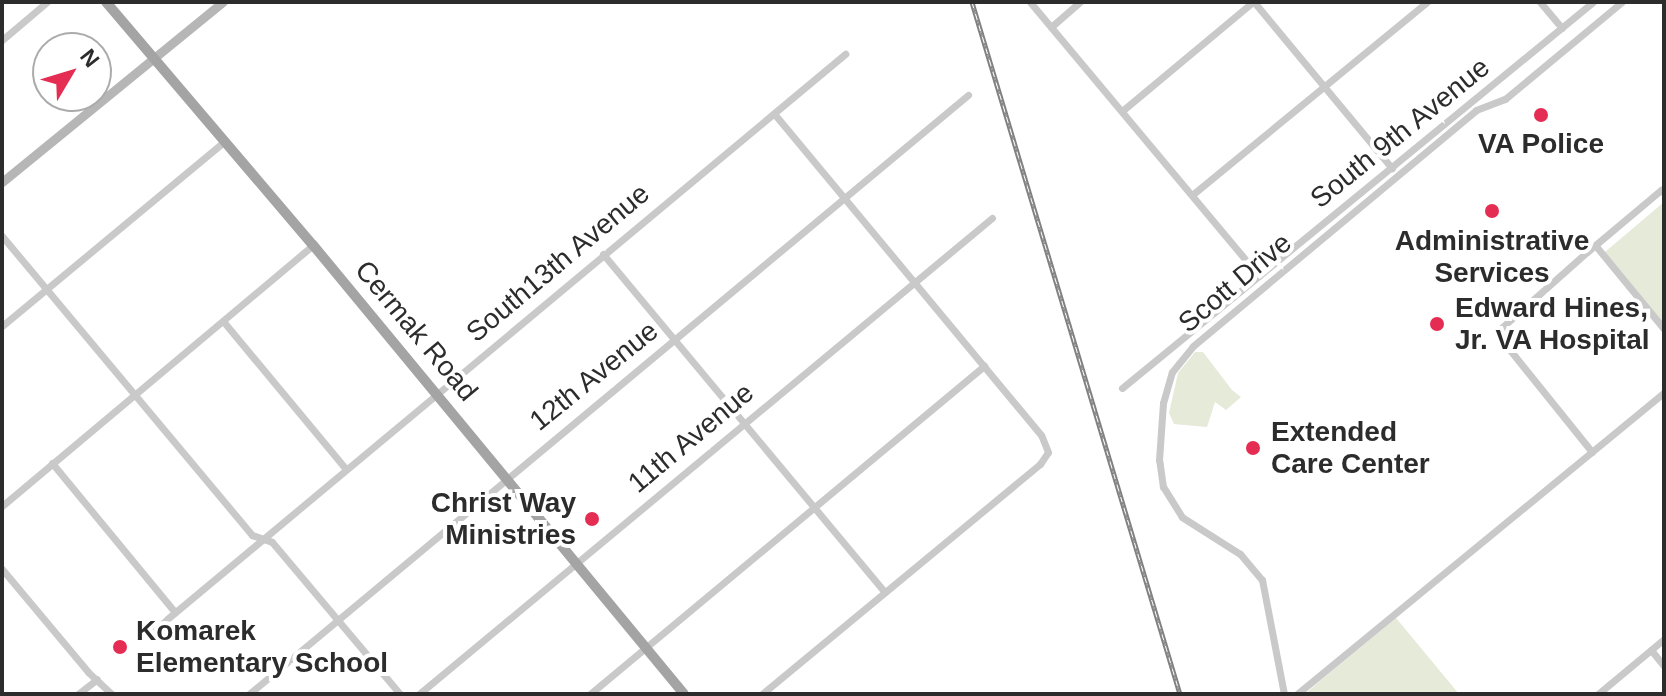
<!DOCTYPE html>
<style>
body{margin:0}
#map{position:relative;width:1666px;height:696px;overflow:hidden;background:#fff;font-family:Arial,sans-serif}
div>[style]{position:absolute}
.green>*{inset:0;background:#e5ead9}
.street>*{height:7px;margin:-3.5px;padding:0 3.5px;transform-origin:3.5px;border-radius:3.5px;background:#c9c9c9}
.secondary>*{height:9px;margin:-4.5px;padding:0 4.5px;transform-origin:4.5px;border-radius:4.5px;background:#b6b6b6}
.primary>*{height:10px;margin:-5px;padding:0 5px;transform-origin:5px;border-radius:5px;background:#a4a4a4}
.rail>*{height:5px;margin-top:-2.5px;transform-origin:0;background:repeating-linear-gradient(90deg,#fff 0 6px,#818181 0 12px);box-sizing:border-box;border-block:2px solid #818181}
.dots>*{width:22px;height:22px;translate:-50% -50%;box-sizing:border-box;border:4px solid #fff;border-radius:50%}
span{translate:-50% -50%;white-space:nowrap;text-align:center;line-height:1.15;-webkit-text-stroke:8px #fff;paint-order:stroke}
.street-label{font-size:28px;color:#2c2c2c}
.poi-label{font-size:28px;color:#2c2c2c;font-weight:700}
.left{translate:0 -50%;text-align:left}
.right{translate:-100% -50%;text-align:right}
.frame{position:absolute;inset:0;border:4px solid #2c2c2c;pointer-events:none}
.north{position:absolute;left:32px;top:32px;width:80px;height:80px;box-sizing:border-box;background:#fff;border:2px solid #ababab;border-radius:50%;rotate:52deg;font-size:22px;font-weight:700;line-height:32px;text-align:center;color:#2c2c2c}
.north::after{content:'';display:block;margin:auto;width:28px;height:36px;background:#e52d54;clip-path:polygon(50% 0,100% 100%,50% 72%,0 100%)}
</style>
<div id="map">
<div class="green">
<div style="clip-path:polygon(1664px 202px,1664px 326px,1605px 252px)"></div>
<div style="clip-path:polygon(1195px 352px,1203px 352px,1232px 390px,1241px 397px,1226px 410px,1215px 402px,1207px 427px,1174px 424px,1169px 413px,1178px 373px)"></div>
<div style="clip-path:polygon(1396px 618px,1459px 694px,1305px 694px,1327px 675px)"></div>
</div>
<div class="street">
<div style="left:1030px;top:2px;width:357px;rotate:50.1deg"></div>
<div style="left:1254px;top:2px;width:216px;rotate:50.3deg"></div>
<div style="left:1540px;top:2px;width:34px;rotate:50deg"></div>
<div style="left:1051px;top:27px;width:38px;rotate:-41deg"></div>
<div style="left:2px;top:40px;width:59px;rotate:-40.2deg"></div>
<div style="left:1122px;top:111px;width:170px;rotate:-39.8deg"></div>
<div style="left:1192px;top:195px;width:304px;rotate:-39.4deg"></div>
<div style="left:2px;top:236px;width:390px;rotate:50.1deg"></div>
<div style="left:252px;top:535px;width:21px;rotate:19deg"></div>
<div style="left:272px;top:542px;width:199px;rotate:49.9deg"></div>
<div style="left:1595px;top:245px;width:109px;rotate:50.6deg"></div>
<div style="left:603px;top:254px;width:440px;rotate:50.2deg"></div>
<div style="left:223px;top:321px;width:192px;rotate:50.3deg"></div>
<div style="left:2px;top:326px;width:290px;rotate:-39.7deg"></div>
<div style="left:1122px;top:388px;width:609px;rotate:-39.34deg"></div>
<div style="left:1592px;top:452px;width:145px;rotate:-128.8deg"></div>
<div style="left:1501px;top:339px;width:9px;rotate:-103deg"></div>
<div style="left:1499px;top:330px;width:118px;rotate:-41.6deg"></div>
<div style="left:1587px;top:252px;width:97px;rotate:-40deg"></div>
<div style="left:1661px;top:190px;width:4px;rotate:45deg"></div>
<div style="left:52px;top:463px;width:193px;rotate:50.5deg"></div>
<div style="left:2px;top:506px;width:406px;rotate:-40deg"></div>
<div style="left:2px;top:569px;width:134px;rotate:50.1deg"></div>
<div style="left:88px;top:672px;width:33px;rotate:43deg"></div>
<div style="left:154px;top:630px;width:900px;rotate:-39.81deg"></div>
<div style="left:1651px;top:650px;width:21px;rotate:51deg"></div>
<div style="left:78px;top:694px;width:24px;rotate:-38deg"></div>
<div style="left:249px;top:694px;width:936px;rotate:-39.8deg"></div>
<div style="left:419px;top:694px;width:745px;rotate:-39.72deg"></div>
<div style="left:590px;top:694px;width:513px;rotate:-39.78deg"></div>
<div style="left:762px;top:694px;width:361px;rotate:-39.6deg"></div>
<div style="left:1040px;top:464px;width:14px;rotate:-56deg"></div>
<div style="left:1048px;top:452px;width:18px;rotate:-112deg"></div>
<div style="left:1041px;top:435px;width:418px;rotate:-129.7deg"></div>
<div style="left:1284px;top:694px;width:116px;rotate:-100.9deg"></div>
<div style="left:1262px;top:580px;width:34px;rotate:-130deg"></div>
<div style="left:1240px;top:554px;width:69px;rotate:-147.5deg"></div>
<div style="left:1182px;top:517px;width:36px;rotate:-122deg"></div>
<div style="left:1163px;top:487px;width:27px;rotate:-98deg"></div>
<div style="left:1159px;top:460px;width:57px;rotate:-86deg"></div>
<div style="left:1163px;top:403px;width:32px;rotate:-74deg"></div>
<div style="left:1172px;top:372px;width:33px;rotate:-51deg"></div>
<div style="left:1193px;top:346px;width:368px;rotate:-39.8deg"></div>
<div style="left:1476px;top:110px;width:31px;rotate:-21deg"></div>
<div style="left:1505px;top:99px;width:152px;rotate:-39.7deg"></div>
<div style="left:1297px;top:694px;width:475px;rotate:-39.4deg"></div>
<div style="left:1598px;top:694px;width:86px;rotate:-39.8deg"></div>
</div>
<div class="secondary">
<div style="left:2px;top:182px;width:285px;rotate:-39.2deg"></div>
</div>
<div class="primary">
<div style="left:106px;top:2px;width:319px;rotate:49.6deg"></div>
<div style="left:313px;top:245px;width:582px;rotate:50.43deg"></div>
</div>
<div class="rail">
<div style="left:972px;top:2px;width:723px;rotate:73.27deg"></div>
</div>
<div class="dots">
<div style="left:1541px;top:115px;background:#e52d54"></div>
<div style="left:1492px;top:211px;background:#e52d54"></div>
<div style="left:1437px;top:324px;background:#e52d54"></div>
<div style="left:1253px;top:448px;background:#e52d54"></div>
<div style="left:592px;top:519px;background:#e52d54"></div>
<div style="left:120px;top:647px;background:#e52d54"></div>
</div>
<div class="street-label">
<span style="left:1400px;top:133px;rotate:-39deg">South 9th Avenue</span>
<span style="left:558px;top:263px;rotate:-40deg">South13th Avenue</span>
<span style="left:1235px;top:283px;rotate:-40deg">Scott Drive</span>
<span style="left:416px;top:331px;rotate:50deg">Cermak Road</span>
<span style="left:594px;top:376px;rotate:-39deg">12th Avenue</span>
<span style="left:691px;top:438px;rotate:-40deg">11th Avenue</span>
</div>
<div class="poi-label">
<span style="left:1541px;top:144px">VA Police</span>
<span style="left:1492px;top:257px">Administrative<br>Services</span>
<span class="left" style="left:1455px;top:324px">Edward Hines,<br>Jr. VA Hospital</span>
<span class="left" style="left:1271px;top:448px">Extended<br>Care Center</span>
<span class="right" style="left:576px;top:519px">Christ Way<br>Ministries</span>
<span class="left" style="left:136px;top:647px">Komarek<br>Elementary School</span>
</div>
<div class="frame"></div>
<div class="north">N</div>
</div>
